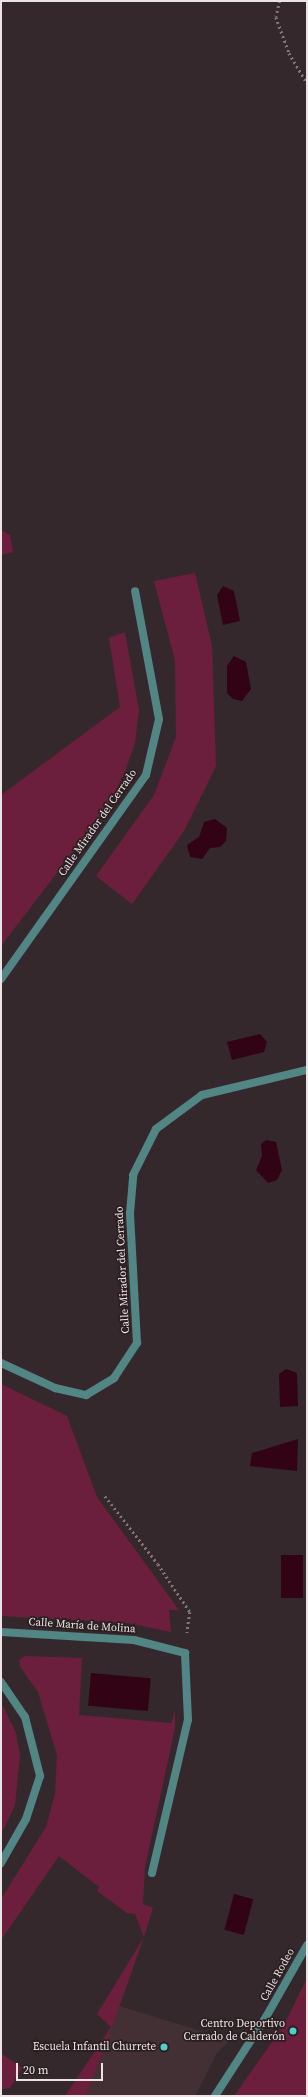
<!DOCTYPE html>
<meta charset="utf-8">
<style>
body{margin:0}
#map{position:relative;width:308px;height:2097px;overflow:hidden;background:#35282c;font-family:"Source Serif 4",serif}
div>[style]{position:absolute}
.built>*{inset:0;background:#433035}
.green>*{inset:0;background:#6c1f3c}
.water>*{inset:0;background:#310315;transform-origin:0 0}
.path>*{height:2.5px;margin-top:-1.25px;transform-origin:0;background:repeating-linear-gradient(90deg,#807578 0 2px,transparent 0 5px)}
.service>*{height:8px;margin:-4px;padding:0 4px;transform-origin:4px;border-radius:4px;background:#518684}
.minor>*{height:8px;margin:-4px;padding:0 4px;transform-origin:4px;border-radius:4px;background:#518684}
.dots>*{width:11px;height:11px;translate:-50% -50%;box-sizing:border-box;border:2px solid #2b1f22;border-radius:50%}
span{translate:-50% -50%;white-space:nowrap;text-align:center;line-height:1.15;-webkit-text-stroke:3.5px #2b1f22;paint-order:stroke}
.street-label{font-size:11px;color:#ebe3e5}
.poi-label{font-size:11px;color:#ebe3e5}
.right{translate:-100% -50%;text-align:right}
.frame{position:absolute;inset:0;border:2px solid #ebe3e5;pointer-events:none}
.scale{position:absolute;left:16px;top:2063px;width:87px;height:18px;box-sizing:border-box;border:2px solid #ebe3e5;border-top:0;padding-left:5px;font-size:12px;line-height:14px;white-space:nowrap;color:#ebe3e5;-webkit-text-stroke:3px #2b1f22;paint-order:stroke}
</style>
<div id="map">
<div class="built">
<div style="clip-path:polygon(119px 2006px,230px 2040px,216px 2054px,195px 2096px,86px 2096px)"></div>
</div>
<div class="green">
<div style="clip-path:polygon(1px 530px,10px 535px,13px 552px,1px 555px)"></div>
<div style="clip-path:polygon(195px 573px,212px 646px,216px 766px,184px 831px,132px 904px,96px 876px,154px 795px,176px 737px,175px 661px,154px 581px)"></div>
<div style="clip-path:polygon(125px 632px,139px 710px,135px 743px,124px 774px,108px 806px,1px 946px,1px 795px,120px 707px,109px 638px)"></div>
<div style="clip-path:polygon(1px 1384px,67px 1416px,97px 1497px,179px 1610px,169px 1610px,171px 1632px,128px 1623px,1px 1616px)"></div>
<div style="clip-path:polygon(25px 1656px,82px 1658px,79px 1715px,171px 1723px,175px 1711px,175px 1728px,145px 1867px,143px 1904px,153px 1908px,144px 1937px,112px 2027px,86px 2096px,65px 2096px,111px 2027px,97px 2014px,144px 1937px,135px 1914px,127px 1913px,97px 1891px,99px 1887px,59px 1856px,1px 1940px,1px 1899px,46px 1827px,55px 1794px,57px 1755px,38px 1692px,21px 1668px,19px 1660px)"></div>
<div style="clip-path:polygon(1px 1702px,16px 1733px,20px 1756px,15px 1805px,1px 1835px)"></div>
<div style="clip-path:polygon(307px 1978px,307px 2096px,234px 2096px,284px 2025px)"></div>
<div style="clip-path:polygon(1px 2053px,22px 2068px,10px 2088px,1px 2089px)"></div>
</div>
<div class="water">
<div style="clip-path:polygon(223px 586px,234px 591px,240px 621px,223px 625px,217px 595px)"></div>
<div style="clip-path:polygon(234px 656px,246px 662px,251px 689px,242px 701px,233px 699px,227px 693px,227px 666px)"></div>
<div style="clip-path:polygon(215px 819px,227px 828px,226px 841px,220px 847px,210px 848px,202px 859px,190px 857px,187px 845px,199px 837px,204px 822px)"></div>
<div style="clip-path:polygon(260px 1034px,267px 1042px,264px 1052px,232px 1060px,227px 1042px)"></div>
<div style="clip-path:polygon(266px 1140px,276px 1142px,282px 1170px,277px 1180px,268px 1183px,256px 1170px,262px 1156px,261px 1144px)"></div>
<div style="clip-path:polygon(286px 1369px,297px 1373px,298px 1406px,280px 1407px,279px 1374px)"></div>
<div style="clip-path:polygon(298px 1439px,297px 1471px,250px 1466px,252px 1453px)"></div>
<div style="left:281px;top:1555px;width:22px;height:43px"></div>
<div style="left:91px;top:1673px;width:60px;height:33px;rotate:5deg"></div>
<div style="left:234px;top:1894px;width:20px;height:37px;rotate:15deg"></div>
</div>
<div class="path">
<div style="left:280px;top:1px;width:16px;rotate:104deg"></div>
<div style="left:276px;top:17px;width:38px;rotate:70deg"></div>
<div style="left:289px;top:53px;width:35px;rotate:59deg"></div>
<div style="left:105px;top:1496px;width:86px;rotate:52.1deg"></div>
<div style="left:158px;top:1564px;width:58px;rotate:56.3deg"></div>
<div style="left:190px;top:1612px;width:21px;rotate:98deg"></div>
</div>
<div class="service">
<div style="left:152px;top:1873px;width:157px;rotate:-76.8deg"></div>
<div style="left:188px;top:1720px;width:67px;rotate:-92.6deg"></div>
</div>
<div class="minor">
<div style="left:1px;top:979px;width:250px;rotate:-54.6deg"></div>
<div style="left:146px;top:775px;width:57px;rotate:-76.9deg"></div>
<div style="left:159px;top:719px;width:130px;rotate:-100.6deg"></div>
<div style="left:1px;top:1363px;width:60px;rotate:24.8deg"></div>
<div style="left:55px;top:1388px;width:32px;rotate:13deg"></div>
<div style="left:86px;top:1395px;width:33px;rotate:-31deg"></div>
<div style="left:114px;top:1378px;width:42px;rotate:-56.7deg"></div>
<div style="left:137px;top:1343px;width:130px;rotate:-93.1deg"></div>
<div style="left:130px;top:1213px;width:38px;rotate:-85deg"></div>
<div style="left:133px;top:1175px;width:51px;rotate:-63.4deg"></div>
<div style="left:156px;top:1129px;width:57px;rotate:-36.5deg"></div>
<div style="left:202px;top:1095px;width:108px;rotate:-13.4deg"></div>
<div style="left:1px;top:1632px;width:133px;rotate:3.4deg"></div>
<div style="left:134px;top:1640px;width:53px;rotate:14.3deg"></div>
<div style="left:1px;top:1682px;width:42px;rotate:55.6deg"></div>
<div style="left:25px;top:1717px;width:61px;rotate:75.7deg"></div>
<div style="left:40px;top:1776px;width:45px;rotate:108deg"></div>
<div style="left:26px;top:1819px;width:51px;rotate:119.6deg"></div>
<div style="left:215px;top:2096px;width:94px;rotate:-57.2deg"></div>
<div style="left:266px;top:2017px;width:83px;rotate:-60.3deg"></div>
</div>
<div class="dots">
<div style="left:293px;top:2031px;background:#53cdc9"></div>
<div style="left:164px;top:2047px;background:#53cdc9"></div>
</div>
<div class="street-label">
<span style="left:98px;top:823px;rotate:-55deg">Calle Mirador del Cerrado</span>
<span style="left:123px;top:1270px;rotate:-93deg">Calle Mirador del Cerrado</span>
<span style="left:82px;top:1626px;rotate:4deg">Calle María de Molina</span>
<span style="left:278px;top:1975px;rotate:-61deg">Calle Rodeo</span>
</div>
<div class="poi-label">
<span class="right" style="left:285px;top:2031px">Centro Deportivo<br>Cerrado de Calderón</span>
<span class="right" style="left:156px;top:2047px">Escuela Infantil Churrete</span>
</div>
<div class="frame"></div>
<div class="scale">20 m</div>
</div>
